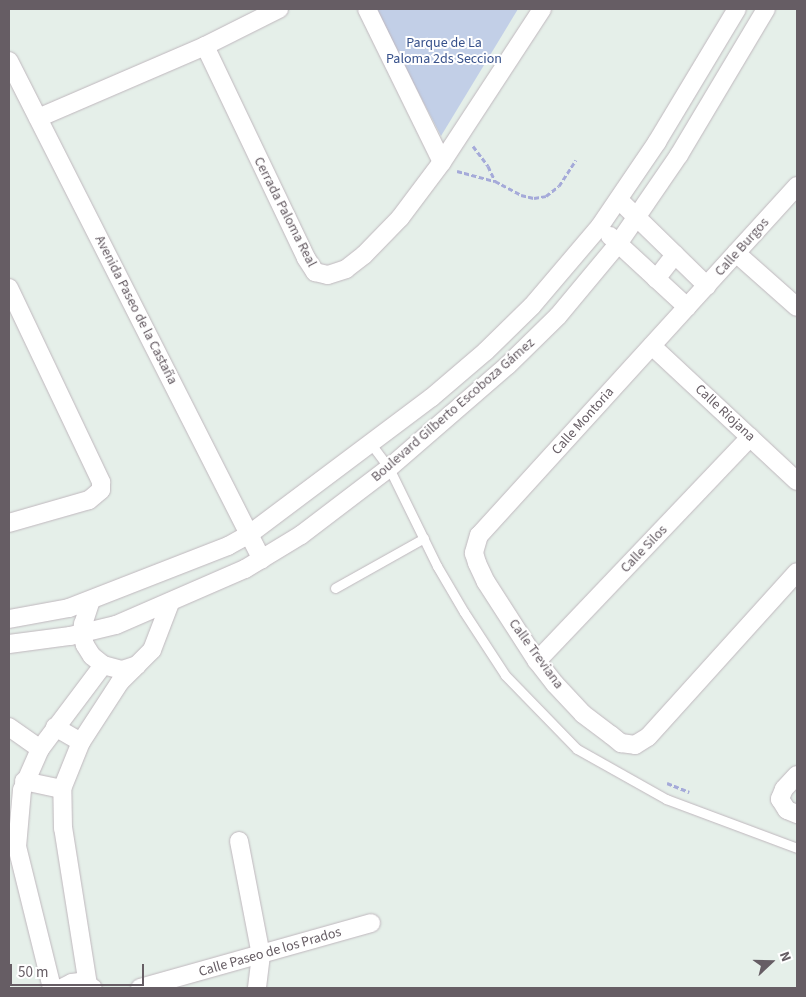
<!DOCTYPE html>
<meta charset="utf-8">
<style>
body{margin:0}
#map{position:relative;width:806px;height:997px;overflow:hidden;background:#e5efe9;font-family:"Source Sans 3",sans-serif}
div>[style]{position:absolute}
.green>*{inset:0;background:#c2cfe7}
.path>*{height:3px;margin-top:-1.5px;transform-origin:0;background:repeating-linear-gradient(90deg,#a5aad9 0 5px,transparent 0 7.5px)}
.roads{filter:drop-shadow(0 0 1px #bfb7bd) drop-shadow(0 0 1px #bfb7bd)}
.service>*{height:9px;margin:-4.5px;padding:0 4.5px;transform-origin:4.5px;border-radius:4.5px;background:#fff}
.minor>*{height:18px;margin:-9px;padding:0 9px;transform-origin:9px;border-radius:9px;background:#fff}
span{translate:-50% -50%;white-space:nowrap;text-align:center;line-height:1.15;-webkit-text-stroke:4px #fff;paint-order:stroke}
.park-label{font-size:14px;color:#37518b}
.street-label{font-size:14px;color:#665d64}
.frame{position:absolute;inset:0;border:10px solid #665d64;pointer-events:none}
.north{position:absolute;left:746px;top:937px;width:50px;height:50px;-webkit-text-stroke:4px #fff;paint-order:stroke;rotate:69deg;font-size:14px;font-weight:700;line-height:20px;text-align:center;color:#665d64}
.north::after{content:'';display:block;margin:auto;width:18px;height:22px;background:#665d64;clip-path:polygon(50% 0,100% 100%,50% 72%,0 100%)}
.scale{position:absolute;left:10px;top:964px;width:134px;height:22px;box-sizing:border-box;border:2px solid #665d64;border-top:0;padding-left:6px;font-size:15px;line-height:18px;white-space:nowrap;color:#665d64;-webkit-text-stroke:4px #fff;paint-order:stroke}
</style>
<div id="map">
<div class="green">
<div style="clip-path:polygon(375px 9px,518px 9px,441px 136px)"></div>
</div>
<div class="path">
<div style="left:473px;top:146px;width:25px;rotate:53deg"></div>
<div style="left:488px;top:166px;width:17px;rotate:65deg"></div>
<div style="left:457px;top:171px;width:39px;rotate:15deg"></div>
<div style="left:495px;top:181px;width:30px;rotate:28deg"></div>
<div style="left:521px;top:195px;width:13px;rotate:13deg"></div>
<div style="left:534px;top:198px;width:12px;rotate:-9deg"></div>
<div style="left:546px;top:196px;width:16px;rotate:-38deg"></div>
<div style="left:559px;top:186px;width:31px;rotate:-57deg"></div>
<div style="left:667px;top:783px;width:24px;rotate:22deg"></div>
</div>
<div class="roads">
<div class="service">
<div style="left:371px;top:444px;width:30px;rotate:53deg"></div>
<div style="left:389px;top:468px;width:109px;rotate:63.9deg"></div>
<div style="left:437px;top:566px;width:53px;rotate:59.6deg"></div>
<div style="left:464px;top:612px;width:75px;rotate:56.9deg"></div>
<div style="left:505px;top:675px;width:103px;rotate:45.8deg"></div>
<div style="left:577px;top:749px;width:102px;rotate:29.3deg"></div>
<div style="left:666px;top:799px;width:140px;rotate:20.5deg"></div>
<div style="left:335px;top:588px;width:102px;rotate:-29.3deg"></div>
</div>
<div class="minor">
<div style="left:367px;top:9px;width:170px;rotate:63.9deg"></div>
<div style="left:205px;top:46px;width:235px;rotate:64.5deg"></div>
<div style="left:306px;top:258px;width:17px;rotate:57deg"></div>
<div style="left:315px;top:272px;width:13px;rotate:13deg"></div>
<div style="left:328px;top:275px;width:19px;rotate:-18deg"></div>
<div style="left:346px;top:269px;width:23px;rotate:-38deg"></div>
<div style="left:364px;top:255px;width:52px;rotate:-45.8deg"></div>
<div style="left:400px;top:218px;width:70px;rotate:-53.1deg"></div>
<div style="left:442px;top:162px;width:183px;rotate:-56.8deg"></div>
<div style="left:9px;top:61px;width:559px;rotate:63.11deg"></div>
<div style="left:38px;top:118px;width:182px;rotate:-23.3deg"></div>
<div style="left:205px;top:46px;width:83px;rotate:-26.6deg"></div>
<div style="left:797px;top:186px;width:472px;rotate:132.3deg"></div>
<div style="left:479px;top:535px;width:19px;rotate:106deg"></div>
<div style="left:474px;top:553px;width:10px;rotate:73deg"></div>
<div style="left:477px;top:563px;width:21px;rotate:65deg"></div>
<div style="left:486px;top:582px;width:94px;rotate:57.2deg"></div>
<div style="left:537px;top:661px;width:29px;rotate:52deg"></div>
<div style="left:555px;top:684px;width:41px;rotate:47deg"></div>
<div style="left:583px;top:714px;width:35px;rotate:37deg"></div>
<div style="left:611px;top:735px;width:13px;rotate:39deg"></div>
<div style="left:621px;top:743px;width:14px;rotate:8deg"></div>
<div style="left:635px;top:745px;width:15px;rotate:-32deg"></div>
<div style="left:648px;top:737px;width:222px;rotate:-47.9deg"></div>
<div style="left:619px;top:200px;width:123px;rotate:44.3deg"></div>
<div style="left:610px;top:236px;width:105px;rotate:42.7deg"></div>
<div style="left:736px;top:253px;width:81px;rotate:41.5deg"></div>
<div style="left:656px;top:279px;width:31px;rotate:-52deg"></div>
<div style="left:9px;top:288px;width:215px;rotate:64.6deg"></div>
<div style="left:101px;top:482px;width:8px;rotate:90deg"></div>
<div style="left:101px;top:490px;width:16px;rotate:140deg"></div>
<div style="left:89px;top:500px;width:83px;rotate:164deg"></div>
<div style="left:652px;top:346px;width:198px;rotate:43deg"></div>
<div style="left:91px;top:600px;width:25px;rotate:108deg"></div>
<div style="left:83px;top:624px;width:10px;rotate:96deg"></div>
<div style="left:82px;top:634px;width:11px;rotate:75deg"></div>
<div style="left:85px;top:645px;width:13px;rotate:58deg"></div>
<div style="left:92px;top:656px;width:14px;rotate:39deg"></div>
<div style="left:103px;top:665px;width:20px;rotate:15deg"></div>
<div style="left:122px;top:670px;width:16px;rotate:-18deg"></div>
<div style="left:137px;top:665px;width:21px;rotate:-45deg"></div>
<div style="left:152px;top:650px;width:50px;rotate:-69deg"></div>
<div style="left:9px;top:619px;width:61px;rotate:-10.4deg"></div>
<div style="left:69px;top:608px;width:171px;rotate:-21.3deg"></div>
<div style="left:228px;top:546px;width:26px;rotate:-29deg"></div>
<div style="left:251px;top:533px;width:225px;rotate:-36.9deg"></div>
<div style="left:431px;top:398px;width:72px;rotate:-40.5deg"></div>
<div style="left:486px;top:351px;width:64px;rotate:-44.4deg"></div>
<div style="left:532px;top:306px;width:105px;rotate:-49.6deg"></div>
<div style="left:600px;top:226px;width:102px;rotate:-55.8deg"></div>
<div style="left:657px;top:142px;width:155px;rotate:-59deg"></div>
<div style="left:9px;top:644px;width:62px;rotate:-7.5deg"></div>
<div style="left:70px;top:636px;width:47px;rotate:-13.4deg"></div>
<div style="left:116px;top:625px;width:141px;rotate:-23.5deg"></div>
<div style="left:245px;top:569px;width:66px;rotate:-31.3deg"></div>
<div style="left:301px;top:535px;width:111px;rotate:-37.3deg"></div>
<div style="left:389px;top:468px;width:157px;rotate:-40.9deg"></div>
<div style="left:508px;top:365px;width:70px;rotate:-44.4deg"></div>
<div style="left:558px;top:316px;width:94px;rotate:-50.2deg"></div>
<div style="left:618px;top:244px;width:108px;rotate:-55.6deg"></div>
<div style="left:679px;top:155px;width:170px;rotate:-59.2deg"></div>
<div style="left:537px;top:661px;width:309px;rotate:-46.4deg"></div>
<div style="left:9px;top:727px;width:38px;rotate:35deg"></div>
<div style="left:55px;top:727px;width:30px;rotate:30deg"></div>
<div style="left:797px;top:775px;width:19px;rotate:133deg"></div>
<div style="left:784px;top:789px;width:11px;rotate:112deg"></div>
<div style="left:780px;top:799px;width:13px;rotate:58deg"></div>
<div style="left:787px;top:810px;width:11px;rotate:22deg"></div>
<div style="left:24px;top:781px;width:39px;rotate:12deg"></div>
<div style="left:239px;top:841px;width:116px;rotate:79.1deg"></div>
<div style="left:261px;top:955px;width:33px;rotate:97deg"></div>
<div style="left:88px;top:985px;width:159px;rotate:-99deg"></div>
<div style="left:63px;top:828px;width:39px;rotate:-91deg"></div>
<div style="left:62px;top:789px;width:51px;rotate:-68deg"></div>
<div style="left:81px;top:742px;width:72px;rotate:-57deg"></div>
<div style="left:120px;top:682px;width:24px;rotate:-45deg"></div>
<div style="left:52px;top:988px;width:145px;rotate:-103.9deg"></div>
<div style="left:17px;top:847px;width:57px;rotate:-85deg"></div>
<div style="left:22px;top:790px;width:45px;rotate:-66.3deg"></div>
<div style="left:40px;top:749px;width:105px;rotate:-53.1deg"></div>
<div style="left:62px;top:988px;width:11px;rotate:-27deg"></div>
<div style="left:72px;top:983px;width:8px;rotate:-7deg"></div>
<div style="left:80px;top:982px;width:14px;rotate:25deg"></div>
<div style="left:140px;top:988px;width:240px;rotate:-15.7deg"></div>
</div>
</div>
<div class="park-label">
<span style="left:444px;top:51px">Parque de La<br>Paloma 2ds Seccion</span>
</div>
<div class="street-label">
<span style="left:285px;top:212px;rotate:63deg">Cerrada Paloma Real</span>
<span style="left:742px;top:247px;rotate:-48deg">Calle Burgos</span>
<span style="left:136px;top:310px;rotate:63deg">Avenida Paseo de la Castaña</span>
<span style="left:453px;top:410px;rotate:-41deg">Boulevard Gilberto Escoboza Gámez</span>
<span style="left:725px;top:413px;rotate:43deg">Calle Riojana</span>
<span style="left:583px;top:421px;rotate:-48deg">Calle Montoria</span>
<span style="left:644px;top:549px;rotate:-46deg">Calle Silos</span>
<span style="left:536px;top:654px;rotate:54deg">Calle Treviana</span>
<span style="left:270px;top:952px;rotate:-16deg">Calle Paseo de los Prados</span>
</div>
<div class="frame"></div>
<div class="north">N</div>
<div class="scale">50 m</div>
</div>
